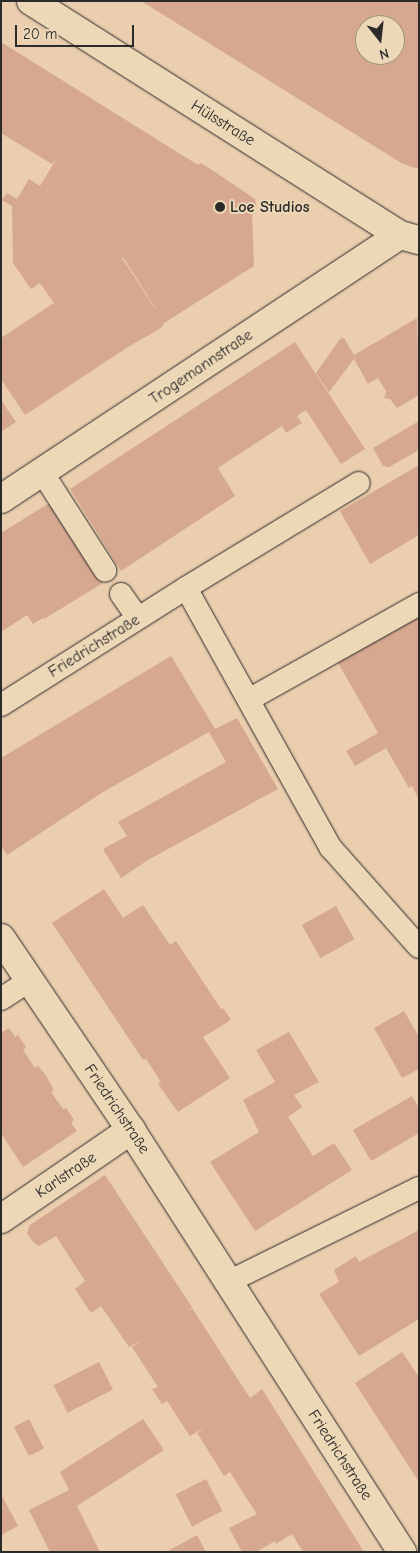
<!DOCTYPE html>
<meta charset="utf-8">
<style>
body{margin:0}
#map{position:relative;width:420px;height:1553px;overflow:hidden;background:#ebceae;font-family:"Comic Neue",sans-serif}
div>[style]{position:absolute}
.building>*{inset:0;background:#d5a88f;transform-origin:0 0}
.roads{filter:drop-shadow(0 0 1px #2b2b2b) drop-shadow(0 0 1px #2b2b2b)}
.lane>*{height:22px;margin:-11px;padding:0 11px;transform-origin:11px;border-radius:11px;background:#ecd8b6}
.street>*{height:28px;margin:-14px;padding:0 14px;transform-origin:14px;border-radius:14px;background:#ecd8b6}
.dots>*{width:14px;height:14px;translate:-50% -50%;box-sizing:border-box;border:2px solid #ecd8b6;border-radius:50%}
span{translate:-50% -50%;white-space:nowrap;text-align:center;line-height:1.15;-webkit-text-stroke:4px #ecd8b6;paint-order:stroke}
.street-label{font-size:16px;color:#2b2b2b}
.poi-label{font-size:16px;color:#2b2b2b;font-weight:700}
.left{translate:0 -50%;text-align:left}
.frame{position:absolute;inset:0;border:2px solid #2b2b2b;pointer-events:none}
.north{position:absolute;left:355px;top:15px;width:50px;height:50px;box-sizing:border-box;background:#ecd8b6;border:1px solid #9f937e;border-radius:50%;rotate:164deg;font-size:14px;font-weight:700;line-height:20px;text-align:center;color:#2b2b2b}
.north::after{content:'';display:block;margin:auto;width:18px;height:22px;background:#2b2b2b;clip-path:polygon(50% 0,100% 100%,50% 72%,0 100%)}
.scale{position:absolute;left:15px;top:25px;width:119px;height:22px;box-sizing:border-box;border:2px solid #2b2b2b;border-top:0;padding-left:6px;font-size:15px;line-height:18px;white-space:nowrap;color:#2b2b2b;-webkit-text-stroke:4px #ecd8b6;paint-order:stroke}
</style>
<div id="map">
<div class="building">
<div style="clip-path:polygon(evenodd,141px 1px,419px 1px,419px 169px,403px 164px,141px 1px,365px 25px,395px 25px,395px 55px,365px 55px,365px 25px)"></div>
<div style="clip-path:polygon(evenodd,1px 42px,198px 165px,201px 163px,215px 172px,255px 199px,256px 206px,252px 212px,254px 266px,164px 323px,161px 328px,128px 347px,25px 415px,1px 379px,1px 338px,54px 303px,40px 283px,31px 289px,13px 263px,12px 206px,2px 200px,7px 193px,17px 199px,29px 179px,40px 186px,57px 158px,52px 164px,1px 133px,1px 42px,123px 257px,156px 309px,156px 310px,122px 258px,123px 257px)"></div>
<div style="clip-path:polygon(417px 318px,419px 395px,397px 408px,390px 399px,384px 398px,386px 391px,378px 378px,368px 384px,354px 359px,329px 392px,316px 373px,340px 339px,344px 338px,354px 355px)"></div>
<div style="clip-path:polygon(295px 342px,365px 449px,341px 464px,306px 410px,297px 416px,302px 423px,286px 433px,282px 426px,218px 468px,235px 496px,121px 571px,70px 489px)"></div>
<div style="clip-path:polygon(1px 400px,16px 422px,1px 432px)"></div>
<div style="clip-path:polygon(419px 421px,419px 450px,389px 467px,383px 466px,373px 448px)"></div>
<div style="clip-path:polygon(419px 465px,419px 535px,370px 564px,340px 511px)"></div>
<div style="clip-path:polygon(51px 502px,103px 583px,44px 619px,43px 618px,33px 624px,27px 615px,1px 632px,1px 533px)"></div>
<div style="clip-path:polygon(419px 614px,419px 800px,412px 786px,409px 788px,386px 748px,355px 766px,346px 751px,378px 733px,337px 661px)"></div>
<div style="clip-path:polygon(171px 656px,215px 729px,237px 718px,278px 789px,148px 860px,121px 878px,103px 849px,127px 836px,118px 822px,226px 762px,209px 732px,103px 792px,7px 855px,1px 846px,1px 758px)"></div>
<div style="clip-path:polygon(104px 889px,123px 918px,143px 905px,170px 945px,176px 941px,221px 1009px,223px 1008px,231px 1020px,203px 1037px,230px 1078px,178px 1112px,158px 1084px,161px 1082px,146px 1059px,143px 1060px,52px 923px)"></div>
<div style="left:336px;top:906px;width:38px;height:39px;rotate:61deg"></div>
<div style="clip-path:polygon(404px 1011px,419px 1037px,419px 1069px,402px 1078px,374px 1028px)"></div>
<div style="clip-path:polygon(9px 1028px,15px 1037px,18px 1035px,26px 1047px,23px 1050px,35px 1068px,38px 1066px,45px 1074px,54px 1090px,51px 1092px,63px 1109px,66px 1108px,74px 1120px,71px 1123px,77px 1131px,23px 1167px,1px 1133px,1px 1033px)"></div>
<div style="clip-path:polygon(289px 1032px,319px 1082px,294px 1095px,302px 1107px,288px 1117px,313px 1156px,334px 1143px,352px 1170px,255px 1231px,210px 1162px,259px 1132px,243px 1100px,275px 1082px,256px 1050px)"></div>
<div style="clip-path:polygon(412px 1096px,419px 1108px,419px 1133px,371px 1161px,353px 1130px)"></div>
<div style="clip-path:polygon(105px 1175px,192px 1307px,187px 1312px,192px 1308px,250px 1398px,262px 1389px,364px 1552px,303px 1552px,292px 1534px,276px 1544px,275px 1541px,256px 1552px,242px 1552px,229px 1528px,257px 1514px,247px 1499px,252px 1496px,247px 1499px,230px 1472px,224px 1476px,197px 1433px,207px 1426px,190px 1436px,167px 1401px,162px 1404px,152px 1389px,158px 1387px,132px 1347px,141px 1341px,129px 1347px,101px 1306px,91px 1313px,75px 1289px,85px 1281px,56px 1236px,39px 1246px,34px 1243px,27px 1233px,30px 1225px)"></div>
<div style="clip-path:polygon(419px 1230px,419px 1319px,359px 1356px,319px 1294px,339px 1282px,334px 1270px,356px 1256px,359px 1262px)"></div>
<div style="clip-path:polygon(402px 1352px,419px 1377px,419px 1482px,355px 1383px)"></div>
<div style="left:99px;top:1362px;width:31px;height:51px;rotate:63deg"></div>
<div style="left:29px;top:1419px;width:33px;height:17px;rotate:63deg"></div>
<div style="clip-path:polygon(143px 1419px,164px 1450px,77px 1506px,100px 1552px,50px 1552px,29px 1510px,69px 1490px,60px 1472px)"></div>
<div style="left:206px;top:1479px;width:36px;height:34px;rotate:63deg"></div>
<div style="clip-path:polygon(1px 1494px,18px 1526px,1px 1535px)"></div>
<div style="clip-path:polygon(197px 1535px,206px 1552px,166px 1552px)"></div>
</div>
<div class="roads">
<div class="lane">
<div style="left:42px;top:472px;width:117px;rotate:57.3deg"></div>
<div style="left:186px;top:588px;width:298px;rotate:60.9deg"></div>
<div style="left:331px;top:848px;width:132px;rotate:48.4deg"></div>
<div style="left:121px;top:594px;width:29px;rotate:55deg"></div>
<div style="left:250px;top:699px;width:194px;rotate:-29.3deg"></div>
<div style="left:1px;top:705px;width:219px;rotate:-32.3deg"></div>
<div style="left:186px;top:588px;width:202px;rotate:-31.3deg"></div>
<div style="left:1px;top:999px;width:35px;rotate:-33deg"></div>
<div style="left:228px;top:1282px;width:213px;rotate:-26.2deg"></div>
</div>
<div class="street">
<div style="left:31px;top:1px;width:437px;rotate:32.4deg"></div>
<div style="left:400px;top:235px;width:20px;rotate:15deg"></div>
<div style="left:1px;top:499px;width:478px;rotate:-33.5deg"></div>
<div style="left:1px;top:938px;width:232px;rotate:55.9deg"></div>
<div style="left:131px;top:1130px;width:502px;rotate:57.29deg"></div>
<div style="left:1px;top:1219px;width:158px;rotate:-34.4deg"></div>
</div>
</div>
<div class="dots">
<div style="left:220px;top:207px;background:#2b2b2b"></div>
</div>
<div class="street-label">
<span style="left:223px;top:123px;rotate:32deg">Hülsstraße</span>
<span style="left:201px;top:367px;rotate:-34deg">Trogemannstraße</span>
<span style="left:94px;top:646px;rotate:-32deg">Friedrichstraße</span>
<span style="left:117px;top:1109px;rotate:56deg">Friedrichstraße</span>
<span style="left:66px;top:1175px;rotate:-34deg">Karlstraße</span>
<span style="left:340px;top:1455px;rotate:57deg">Friedrichstraße</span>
</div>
<div class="poi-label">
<span class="left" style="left:230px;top:207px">Loe Studios</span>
</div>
<div class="frame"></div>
<div class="north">N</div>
<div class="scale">20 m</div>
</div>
